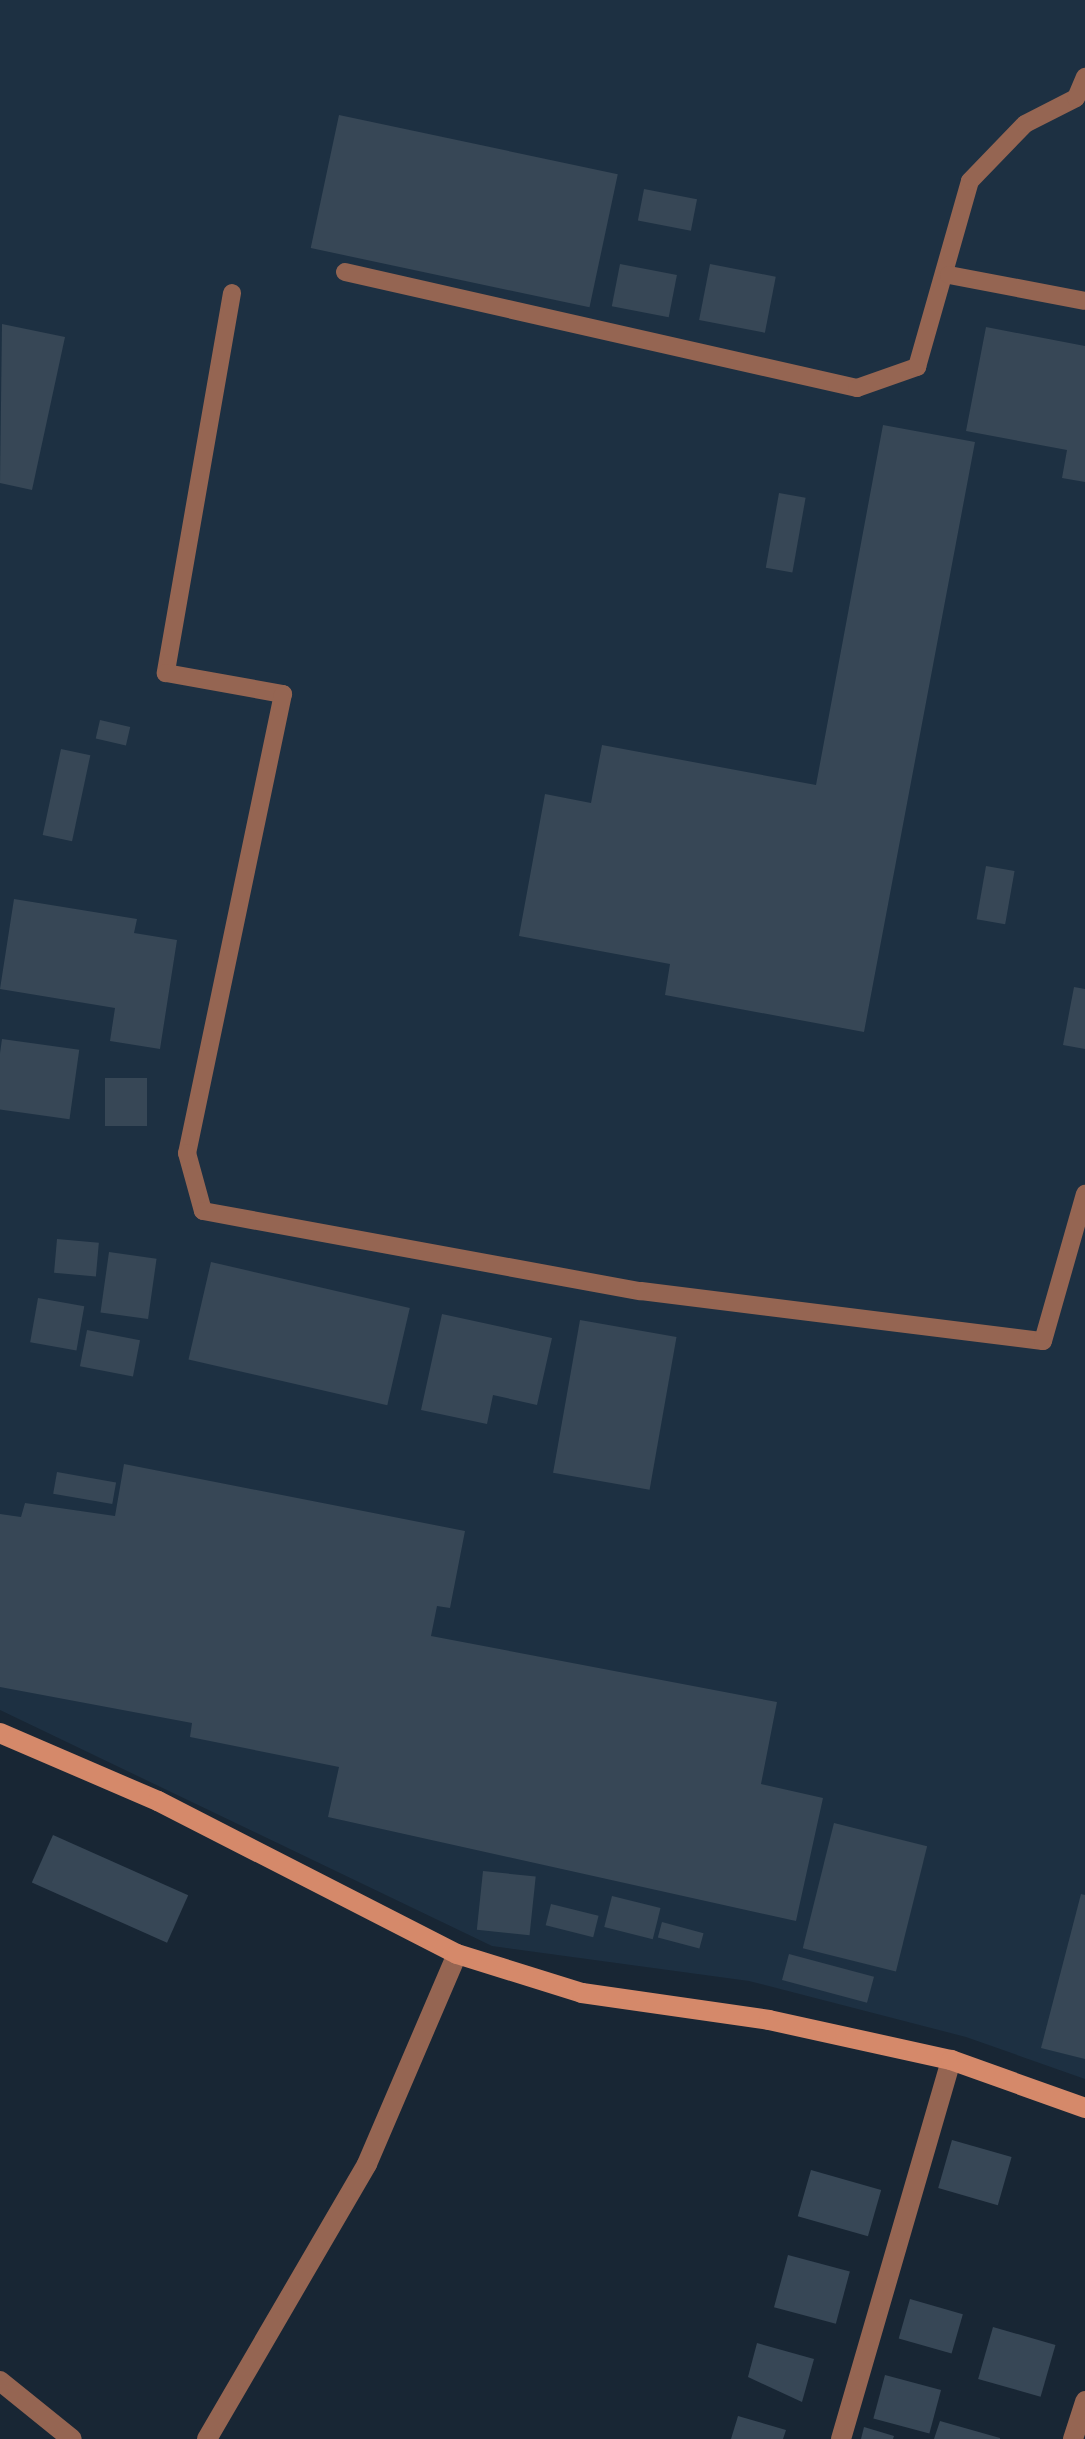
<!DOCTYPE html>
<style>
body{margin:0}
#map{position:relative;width:1085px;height:2439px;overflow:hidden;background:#182634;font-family:"Exo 2",sans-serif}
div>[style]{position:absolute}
.built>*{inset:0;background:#1d3042}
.building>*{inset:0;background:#374756;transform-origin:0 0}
.lane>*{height:18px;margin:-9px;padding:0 9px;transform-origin:9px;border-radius:9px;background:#956552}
.street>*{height:20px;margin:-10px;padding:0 10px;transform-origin:10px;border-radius:10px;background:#956552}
.secondary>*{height:20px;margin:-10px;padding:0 10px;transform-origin:10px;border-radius:10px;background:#d5896a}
span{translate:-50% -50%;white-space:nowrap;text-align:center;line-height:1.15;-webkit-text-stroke:10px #0e1c2a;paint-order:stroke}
</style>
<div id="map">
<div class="built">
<div style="clip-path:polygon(0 0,1085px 0,1085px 2079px,966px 2037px,749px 1981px,492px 1946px,0 1710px)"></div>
</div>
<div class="building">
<div style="left:339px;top:115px;width:285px;height:136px;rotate:12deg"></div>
<div style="left:644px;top:189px;width:54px;height:32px;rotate:11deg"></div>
<div style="left:620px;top:264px;width:58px;height:43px;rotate:11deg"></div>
<div style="left:710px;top:264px;width:67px;height:57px;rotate:11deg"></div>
<div style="clip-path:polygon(2px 324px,65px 337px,32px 490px,0 483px)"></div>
<div style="clip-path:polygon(986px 327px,1085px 346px,1085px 482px,1062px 478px,1067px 450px,966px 431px)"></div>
<div style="clip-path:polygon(883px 425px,975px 442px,864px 1032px,665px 995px,670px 964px,519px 936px,545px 794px,591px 803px,602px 745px,816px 785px)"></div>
<div style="left:779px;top:493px;width:27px;height:76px;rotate:10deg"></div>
<div style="left:100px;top:720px;width:31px;height:19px;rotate:13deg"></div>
<div style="left:61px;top:749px;width:30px;height:88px;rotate:12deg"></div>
<div style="left:986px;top:866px;width:29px;height:54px;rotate:10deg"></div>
<div style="clip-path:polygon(14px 899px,137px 919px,134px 933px,177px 940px,160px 1049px,110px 1041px,115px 1008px,0 989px)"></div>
<div style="clip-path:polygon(1074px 987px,1085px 989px,1085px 1049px,1063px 1045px)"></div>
<div style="left:2px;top:1039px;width:78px;height:70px;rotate:8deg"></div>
<div style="left:105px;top:1078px;width:42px;height:48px"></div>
<div style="left:57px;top:1239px;width:42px;height:34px;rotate:5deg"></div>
<div style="left:109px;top:1252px;width:48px;height:61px;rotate:8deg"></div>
<div style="left:211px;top:1262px;width:204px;height:100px;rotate:13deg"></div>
<div style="left:38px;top:1298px;width:47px;height:45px;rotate:10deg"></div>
<div style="clip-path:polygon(442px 1314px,552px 1338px,537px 1405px,493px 1395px,487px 1424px,421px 1410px)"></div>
<div style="left:580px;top:1320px;width:98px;height:155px;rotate:10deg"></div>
<div style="left:87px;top:1330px;width:54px;height:37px;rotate:11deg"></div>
<div style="clip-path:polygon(124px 1464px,465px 1531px,450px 1608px,437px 1606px,431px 1636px,777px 1702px,761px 1784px,823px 1798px,796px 1921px,328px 1817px,339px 1767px,190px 1737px,192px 1723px,0 1687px,0 1514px,21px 1517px,25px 1503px,115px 1516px)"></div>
<div style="left:57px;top:1472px;width:60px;height:22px;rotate:10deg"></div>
<div style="left:834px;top:1823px;width:96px;height:129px;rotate:14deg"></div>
<div style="left:53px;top:1835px;width:148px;height:52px;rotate:24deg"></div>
<div style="left:483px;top:1871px;width:53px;height:59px;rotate:6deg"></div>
<div style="clip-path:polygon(1081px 1894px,1085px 1895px,1085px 2059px,1041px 2048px)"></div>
<div style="left:612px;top:1896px;width:50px;height:32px;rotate:14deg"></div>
<div style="left:551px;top:1904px;width:49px;height:22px;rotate:14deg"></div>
<div style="left:662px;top:1922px;width:43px;height:16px;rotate:15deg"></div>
<div style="left:789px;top:1954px;width:88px;height:27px;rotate:15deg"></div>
<div style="left:952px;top:2140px;width:62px;height:50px;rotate:16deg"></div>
<div style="left:811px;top:2170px;width:73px;height:48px;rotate:16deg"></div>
<div style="left:788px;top:2255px;width:64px;height:54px;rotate:15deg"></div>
<div style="left:910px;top:2299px;width:55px;height:41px;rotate:16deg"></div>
<div style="left:993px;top:2327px;width:65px;height:54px;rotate:16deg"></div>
<div style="clip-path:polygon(757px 2343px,814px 2359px,802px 2402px,748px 2377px)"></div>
<div style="left:885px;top:2375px;width:58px;height:45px;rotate:15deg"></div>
<div style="clip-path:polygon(738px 2416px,786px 2430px,783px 2439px,731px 2439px)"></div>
<div style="clip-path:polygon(940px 2421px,1000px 2438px,1000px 2439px,934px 2439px)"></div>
<div style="clip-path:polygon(864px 2427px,894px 2436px,893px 2439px,861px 2439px)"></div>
</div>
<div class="lane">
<div style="left:345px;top:272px;width:525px;rotate:12.77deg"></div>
<div style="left:857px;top:388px;width:64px;rotate:-19.3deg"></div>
<div style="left:917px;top:367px;width:193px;rotate:-74.1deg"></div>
<div style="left:970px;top:181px;width:79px;rotate:-46deg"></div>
<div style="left:1025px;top:124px;width:57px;rotate:-27deg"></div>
<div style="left:1076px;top:98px;width:23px;rotate:-67deg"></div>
<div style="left:949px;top:275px;width:138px;rotate:10.8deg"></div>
<div style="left:232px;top:293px;width:386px;rotate:99.9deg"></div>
<div style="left:166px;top:673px;width:119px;rotate:10.2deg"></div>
<div style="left:283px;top:694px;width:469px;rotate:101.8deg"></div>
<div style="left:187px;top:1153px;width:60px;rotate:74.6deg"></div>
<div style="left:203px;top:1211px;width:445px;rotate:10.4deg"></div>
<div style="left:641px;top:1291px;width:405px;rotate:7.1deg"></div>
<div style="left:1043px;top:1341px;width:153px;rotate:-74.1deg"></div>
</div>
<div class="street">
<div style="left:0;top:2381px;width:92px;rotate:38.9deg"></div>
<div style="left:207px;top:2439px;width:318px;rotate:-59.8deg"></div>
<div style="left:367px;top:2164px;width:228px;rotate:-66.8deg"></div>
<div style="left:841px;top:2439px;width:395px;rotate:-73.8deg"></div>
<div style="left:1073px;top:2439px;width:40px;rotate:-72deg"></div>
</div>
<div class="secondary">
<div style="left:0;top:1733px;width:172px;rotate:23.3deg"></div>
<div style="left:158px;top:1801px;width:336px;rotate:27.1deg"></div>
<div style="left:457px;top:1954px;width:131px;rotate:17.3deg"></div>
<div style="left:582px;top:1993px;width:189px;rotate:8.2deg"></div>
<div style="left:769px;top:2020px;width:186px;rotate:12.4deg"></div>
<div style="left:951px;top:2060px;width:142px;rotate:19.7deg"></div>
</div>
</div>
